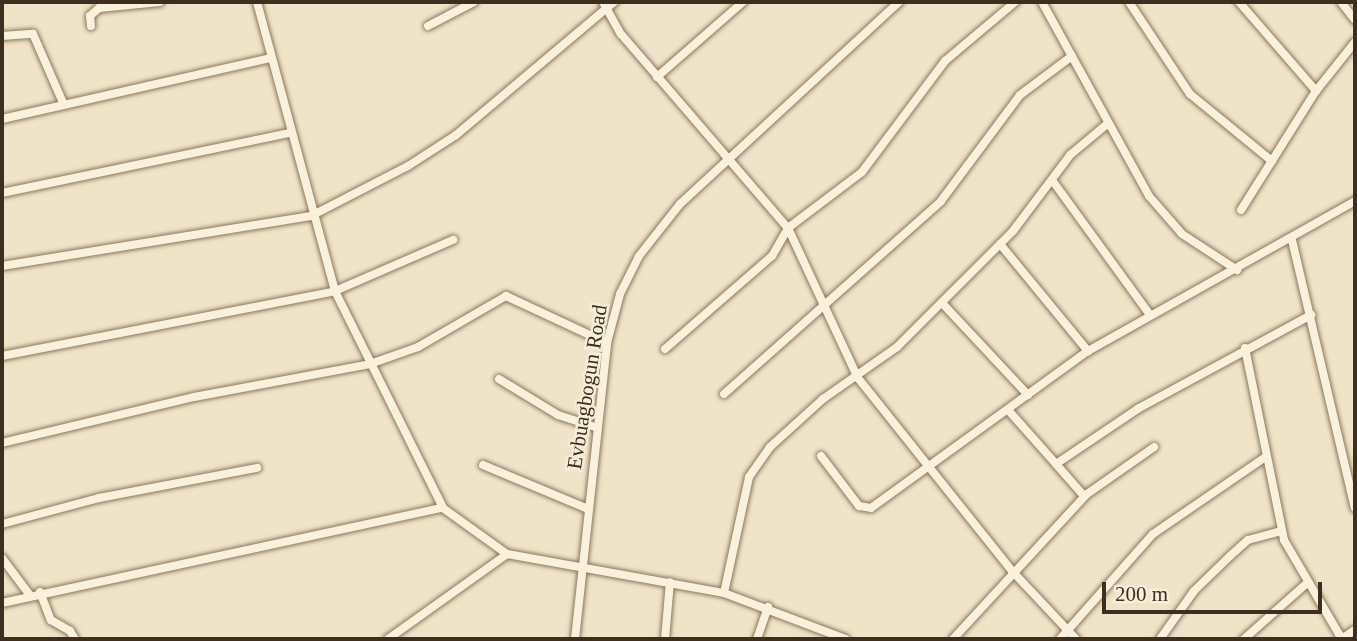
<!DOCTYPE html>
<style>
body{margin:0}
#map{position:relative;width:1357px;height:641px;overflow:hidden;background:#f0e4c8;font-family:"Times New Roman",serif}
div>[style]{position:absolute}
.roads{filter:drop-shadow(0 0 2px #8d765c) drop-shadow(0 0 2px #8d765c)}
.minor>*{height:8px;margin:-4px;padding:0 4px;transform-origin:4px;border-radius:4px;background:#faf1dc}
span{translate:-50% -50%;white-space:nowrap;text-align:center;line-height:1.15;-webkit-text-stroke:5px #f7eed8;paint-order:stroke}
.street-label{font-size:21px;color:#3d2e20}
.frame{position:absolute;inset:0;border:4px solid #3d2e20;pointer-events:none}
.scale{position:absolute;left:1102px;top:582px;width:220px;height:32px;box-sizing:border-box;border:4px solid #3d2e20;border-top:0;padding-left:9px;font-size:21px;line-height:24px;white-space:nowrap;color:#3d2e20;-webkit-text-stroke:5px #f7eed8;paint-order:stroke}
</style>
<div id="map">
<div class="roads">
<div class="minor">
<div style="left:257px;top:2px;width:299px;rotate:74.9deg"></div>
<div style="left:335px;top:291px;width:242px;rotate:63.5deg"></div>
<div style="left:443px;top:508px;width:79px;rotate:35.7deg"></div>
<div style="left:507px;top:554px;width:220px;rotate:10.2deg"></div>
<div style="left:724px;top:593px;width:130px;rotate:20.7deg"></div>
<div style="left:603px;top:2px;width:37px;rotate:61deg"></div>
<div style="left:621px;top:34px;width:256px;rotate:49.3deg"></div>
<div style="left:788px;top:228px;width:166px;rotate:65deg"></div>
<div style="left:858px;top:378px;width:248px;rotate:51.4deg"></div>
<div style="left:1013px;top:572px;width:92px;rotate:46.8deg"></div>
<div style="left:1042px;top:2px;width:222px;rotate:61.1deg"></div>
<div style="left:1149px;top:196px;width:50px;rotate:49deg"></div>
<div style="left:1182px;top:234px;width:66px;rotate:33.2deg"></div>
<div style="left:1129px;top:2px;width:110px;rotate:56.5deg"></div>
<div style="left:1190px;top:94px;width:106px;rotate:39.3deg"></div>
<div style="left:1239px;top:2px;width:118px;rotate:49.1deg"></div>
<div style="left:1341px;top:2px;width:23px;rotate:52deg"></div>
<div style="left:91px;top:26px;width:10px;rotate:-96deg"></div>
<div style="left:90px;top:16px;width:12px;rotate:-42deg"></div>
<div style="left:99px;top:8px;width:61px;rotate:-5.6deg"></div>
<div style="left:428px;top:26px;width:52px;rotate:-27.6deg"></div>
<div style="left:2px;top:36px;width:31px;rotate:-4deg"></div>
<div style="left:33px;top:34px;width:77px;rotate:66.4deg"></div>
<div style="left:657px;top:77px;width:114px;rotate:-41.1deg"></div>
<div style="left:2px;top:119px;width:275px;rotate:-12.8deg"></div>
<div style="left:1052px;top:180px;width:167px;rotate:54deg"></div>
<div style="left:2px;top:193px;width:294px;rotate:-11.8deg"></div>
<div style="left:1241px;top:210px;width:141px;rotate:-57.8deg"></div>
<div style="left:1316px;top:91px;width:63px;rotate:-51.5deg"></div>
<div style="left:1292px;top:240px;width:275px;rotate:76.8deg"></div>
<div style="left:1000px;top:244px;width:139px;rotate:50.6deg"></div>
<div style="left:2px;top:266px;width:313px;rotate:-9.2deg"></div>
<div style="left:311px;top:216px;width:109px;rotate:-27.3deg"></div>
<div style="left:408px;top:166px;width:57px;rotate:-32.9deg"></div>
<div style="left:456px;top:135px;width:207px;rotate:-40.1deg"></div>
<div style="left:942px;top:303px;width:126px;rotate:46.9deg"></div>
<div style="left:1245px;top:348px;width:196px;rotate:78.5deg"></div>
<div style="left:1284px;top:540px;width:109px;rotate:59.7deg"></div>
<div style="left:1339px;top:634px;width:6px;rotate:45deg"></div>
<div style="left:1343px;top:638px;width:14px;rotate:-34deg"></div>
<div style="left:665px;top:349px;width:142px;rotate:-41deg"></div>
<div style="left:772px;top:256px;width:32px;rotate:-60deg"></div>
<div style="left:788px;top:228px;width:93px;rotate:-37.1deg"></div>
<div style="left:862px;top:172px;width:139px;rotate:-53.2deg"></div>
<div style="left:945px;top:61px;width:92px;rotate:-40.1deg"></div>
<div style="left:2px;top:356px;width:339px;rotate:-11deg"></div>
<div style="left:335px;top:291px;width:129px;rotate:-23.4deg"></div>
<div style="left:499px;top:379px;width:69px;rotate:31.4deg"></div>
<div style="left:558px;top:415px;width:39px;rotate:18deg"></div>
<div style="left:724px;top:394px;width:290px;rotate:-41.6deg"></div>
<div style="left:941px;top:201px;width:132px;rotate:-53.3deg"></div>
<div style="left:1020px;top:95px;width:65px;rotate:-36.9deg"></div>
<div style="left:1009px;top:411px;width:71px;rotate:48.4deg"></div>
<div style="left:1056px;top:464px;width:100px;rotate:-34deg"></div>
<div style="left:1139px;top:408px;width:196px;rotate:-28.4deg"></div>
<div style="left:2px;top:443px;width:197px;rotate:-13.5deg"></div>
<div style="left:194px;top:397px;width:179px;rotate:-10.6deg"></div>
<div style="left:370px;top:364px;width:51px;rotate:-19.5deg"></div>
<div style="left:418px;top:347px;width:102px;rotate:-30.1deg"></div>
<div style="left:506px;top:296px;width:111px;rotate:25deg"></div>
<div style="left:821px;top:456px;width:63px;rotate:52.8deg"></div>
<div style="left:859px;top:506px;width:12px;rotate:9deg"></div>
<div style="left:871px;top:508px;width:268px;rotate:-35.9deg"></div>
<div style="left:1088px;top:351px;width:306px;rotate:-29.3deg"></div>
<div style="left:1056px;top:464px;width:43px;rotate:48.8deg"></div>
<div style="left:483px;top:465px;width:114px;rotate:22.7deg"></div>
<div style="left:2px;top:524px;width:100px;rotate:-15deg"></div>
<div style="left:99px;top:498px;width:161px;rotate:-10.8deg"></div>
<div style="left:2px;top:558px;width:45px;rotate:53.1deg"></div>
<div style="left:40px;top:592px;width:30px;rotate:69deg"></div>
<div style="left:51px;top:620px;width:22px;rotate:30deg"></div>
<div style="left:70px;top:631px;width:9px;rotate:58deg"></div>
<div style="left:724px;top:593px;width:119px;rotate:-77.8deg"></div>
<div style="left:749px;top:477px;width:37px;rotate:-55deg"></div>
<div style="left:770px;top:447px;width:72px;rotate:-42.2deg"></div>
<div style="left:823px;top:399px;width:90px;rotate:-35.1deg"></div>
<div style="left:897px;top:347px;width:164px;rotate:-45deg"></div>
<div style="left:1013px;top:231px;width:95px;rotate:-53.1deg"></div>
<div style="left:1070px;top:155px;width:47px;rotate:-39.8deg"></div>
<div style="left:2px;top:603px;width:451px;rotate:-12.2deg"></div>
<div style="left:388px;top:639px;width:146px;rotate:-35.5deg"></div>
<div style="left:575px;top:639px;width:298px;rotate:-83.8deg"></div>
<div style="left:607px;top:343px;width:51px;rotate:-75.1deg"></div>
<div style="left:620px;top:294px;width:42px;rotate:-63.4deg"></div>
<div style="left:639px;top:256px;width:66px;rotate:-51.7deg"></div>
<div style="left:680px;top:204px;width:298px;rotate:-42.7deg"></div>
<div style="left:665px;top:639px;width:57px;rotate:-85deg"></div>
<div style="left:757px;top:639px;width:34px;rotate:-71deg"></div>
<div style="left:953px;top:639px;width:197px;rotate:-47.3deg"></div>
<div style="left:1087px;top:494px;width:82px;rotate:-35deg"></div>
<div style="left:1060px;top:639px;width:140px;rotate:-48.5deg"></div>
<div style="left:1153px;top:534px;width:135px;rotate:-34.4deg"></div>
<div style="left:1160px;top:639px;width:59px;rotate:-54.7deg"></div>
<div style="left:1194px;top:591px;width:50px;rotate:-44.2deg"></div>
<div style="left:1230px;top:556px;width:24px;rotate:-42deg"></div>
<div style="left:1248px;top:540px;width:35px;rotate:-15deg"></div>
<div style="left:1244px;top:639px;width:84px;rotate:-41.6deg"></div>
</div>
</div>
<div class="street-label">
<span style="left:587px;top:387px;rotate:-81deg">Evbuagbogun Road</span>
</div>
<div class="frame"></div>
<div class="scale">200 m</div>
</div>
